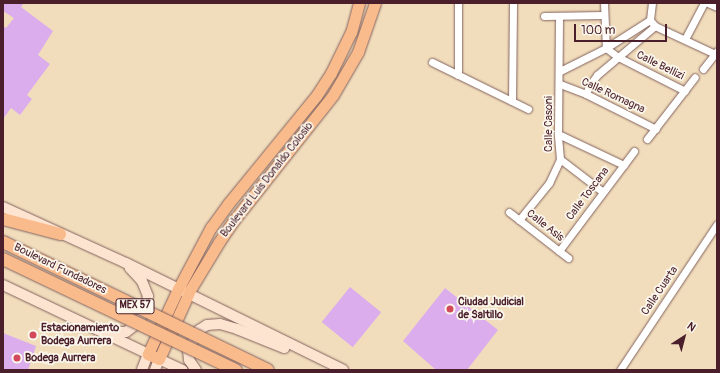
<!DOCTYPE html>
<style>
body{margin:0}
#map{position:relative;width:720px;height:373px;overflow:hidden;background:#f1ddbc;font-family:Pangolin,sans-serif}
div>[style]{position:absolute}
.building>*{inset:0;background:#dbaded;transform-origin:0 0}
.roads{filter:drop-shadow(0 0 1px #84625e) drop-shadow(0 0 1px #84625e)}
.minor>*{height:7px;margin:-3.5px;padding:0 3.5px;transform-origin:3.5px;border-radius:3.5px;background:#fff}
.secondary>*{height:10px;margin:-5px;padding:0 5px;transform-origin:5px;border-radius:5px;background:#fde4d1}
.primary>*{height:11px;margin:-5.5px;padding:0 5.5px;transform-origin:5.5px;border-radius:5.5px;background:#fabb8c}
.motorway>*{height:12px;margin:-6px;padding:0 6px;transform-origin:6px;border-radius:6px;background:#fabb8c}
.bridges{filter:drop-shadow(0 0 1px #84625e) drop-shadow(0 0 1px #84625e)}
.motorway-bridge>*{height:12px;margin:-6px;padding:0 6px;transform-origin:6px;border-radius:6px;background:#fabb8c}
.dots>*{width:11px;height:11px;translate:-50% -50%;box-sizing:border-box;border:2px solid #fbf7ec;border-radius:50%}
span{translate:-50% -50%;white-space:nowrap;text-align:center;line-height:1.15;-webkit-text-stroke:3.5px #fbf7ec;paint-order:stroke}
.shield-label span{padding:1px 3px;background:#fbf7ec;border:1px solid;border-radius:3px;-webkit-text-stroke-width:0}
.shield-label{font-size:10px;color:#4a1f2b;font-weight:700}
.street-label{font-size:11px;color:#4a1f2b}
.poi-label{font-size:11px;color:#4a1f2b;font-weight:700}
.left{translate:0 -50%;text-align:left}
.frame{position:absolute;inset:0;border:4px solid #4a1f2b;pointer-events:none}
.north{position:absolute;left:664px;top:317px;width:40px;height:40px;-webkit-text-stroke:3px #fbf7ec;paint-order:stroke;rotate:36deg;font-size:11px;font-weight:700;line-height:16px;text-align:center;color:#4a1f2b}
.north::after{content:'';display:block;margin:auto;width:14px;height:18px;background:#4a1f2b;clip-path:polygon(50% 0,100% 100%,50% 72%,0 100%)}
.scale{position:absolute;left:574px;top:24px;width:93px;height:18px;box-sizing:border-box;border:2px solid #4a1f2b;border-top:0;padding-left:5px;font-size:12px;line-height:14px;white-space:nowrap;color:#4a1f2b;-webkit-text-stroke:3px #fbf7ec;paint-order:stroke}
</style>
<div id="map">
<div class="building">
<div style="clip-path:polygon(3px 3px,24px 3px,21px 7px,53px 31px,38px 55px,50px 64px,27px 95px,32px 99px,20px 115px,11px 108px,3px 119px,3px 26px,6px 28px,14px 18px,3px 11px)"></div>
<div style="left:350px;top:287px;width:40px;height:45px;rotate:39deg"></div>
<div style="clip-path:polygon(445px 288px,498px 330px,467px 370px,436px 370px,403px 341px)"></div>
<div style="clip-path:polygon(3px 333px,36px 346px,28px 370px,3px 370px)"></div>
</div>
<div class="roads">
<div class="minor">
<div style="left:458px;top:3px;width:72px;rotate:90deg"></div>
<div style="left:604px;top:3px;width:45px;rotate:87.5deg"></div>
<div style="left:606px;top:48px;width:15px;rotate:37deg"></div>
<div style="left:618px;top:57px;width:75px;rotate:26.9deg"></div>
<div style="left:652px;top:3px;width:17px;rotate:97deg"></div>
<div style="left:650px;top:20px;width:8px;rotate:50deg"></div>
<div style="left:655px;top:26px;width:66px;rotate:25deg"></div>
<div style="left:708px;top:3px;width:10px;rotate:24deg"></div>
<div style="left:544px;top:16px;width:60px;rotate:-1deg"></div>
<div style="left:685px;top:39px;width:41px;rotate:-62.2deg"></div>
<div style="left:432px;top:62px;width:107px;rotate:26.1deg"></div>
<div style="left:703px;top:69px;width:23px;rotate:-52deg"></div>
<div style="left:560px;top:71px;width:51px;rotate:-26.6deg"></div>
<div style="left:606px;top:48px;width:52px;rotate:-32.5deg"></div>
<div style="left:560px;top:84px;width:28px;rotate:21deg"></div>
<div style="left:586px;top:94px;width:78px;rotate:26.6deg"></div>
<div style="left:586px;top:94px;width:9px;rotate:-69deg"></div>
<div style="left:589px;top:86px;width:14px;rotate:-54deg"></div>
<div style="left:597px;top:75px;width:76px;rotate:-40.2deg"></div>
<div style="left:512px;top:101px;width:98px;rotate:-89.4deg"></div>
<div style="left:558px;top:134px;width:73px;rotate:25.2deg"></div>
<div style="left:647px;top:139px;width:78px;rotate:-52.3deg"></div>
<div style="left:560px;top:159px;width:54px;rotate:37.5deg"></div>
<div style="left:509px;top:212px;width:75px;rotate:37.9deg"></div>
<div style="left:519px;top:220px;width:48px;rotate:-51deg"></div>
<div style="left:549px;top:183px;width:26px;rotate:-65deg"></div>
<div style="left:560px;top:159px;width:25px;rotate:-95deg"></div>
<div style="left:558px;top:134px;width:118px;rotate:-89.5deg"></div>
<div style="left:559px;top:251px;width:125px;rotate:-53.1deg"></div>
<div style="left:620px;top:370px;width:175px;rotate:-56.4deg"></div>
</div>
<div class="secondary">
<div style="left:3px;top:207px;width:135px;rotate:24.5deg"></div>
<div style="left:126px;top:263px;width:242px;rotate:26.2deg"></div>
<div style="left:3px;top:285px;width:161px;rotate:25.4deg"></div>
<div style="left:148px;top:354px;width:17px;rotate:111deg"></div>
<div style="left:106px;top:332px;width:20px"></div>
<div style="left:126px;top:332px;width:15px;rotate:-37deg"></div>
<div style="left:138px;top:323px;width:15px;rotate:-62deg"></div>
<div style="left:145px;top:310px;width:14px;rotate:-78deg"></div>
<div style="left:148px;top:296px;width:16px;rotate:-112deg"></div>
<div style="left:142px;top:281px;width:18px;rotate:-133deg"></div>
<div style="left:155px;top:370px;width:12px;rotate:-70deg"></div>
<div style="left:159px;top:359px;width:26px;rotate:25deg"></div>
<div style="left:196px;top:370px;width:12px;rotate:-125deg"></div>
<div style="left:189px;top:360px;width:10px;rotate:-96deg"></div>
<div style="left:188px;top:350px;width:23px;rotate:-61deg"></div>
<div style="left:199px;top:330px;width:9px;rotate:-32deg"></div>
<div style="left:207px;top:325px;width:13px;rotate:-4deg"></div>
<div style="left:220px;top:324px;width:18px;rotate:16deg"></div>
<div style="left:237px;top:329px;width:51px;rotate:22deg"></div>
</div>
<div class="primary">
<div style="left:359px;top:3px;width:30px;rotate:105deg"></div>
<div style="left:351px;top:32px;width:46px;rotate:116deg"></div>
<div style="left:331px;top:73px;width:27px;rotate:123deg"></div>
<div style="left:316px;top:96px;width:139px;rotate:129.2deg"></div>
<div style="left:228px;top:204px;width:29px;rotate:126deg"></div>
<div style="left:211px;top:227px;width:70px;rotate:118deg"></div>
<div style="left:178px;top:289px;width:72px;rotate:114.8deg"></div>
<div style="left:148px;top:354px;width:12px;rotate:24deg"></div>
<div style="left:159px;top:359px;width:76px;rotate:-65.8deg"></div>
<div style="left:190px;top:290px;width:56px;rotate:-58.9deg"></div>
<div style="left:219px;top:242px;width:27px;rotate:-56deg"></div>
<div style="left:234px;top:220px;width:159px;rotate:-51.6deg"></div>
<div style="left:333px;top:95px;width:50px;rotate:-59.8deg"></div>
<div style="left:358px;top:52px;width:52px;rotate:-70.9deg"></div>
</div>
<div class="motorway">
<div style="left:3px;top:219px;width:59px;rotate:14.7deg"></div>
</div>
</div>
<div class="bridges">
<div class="motorway-bridge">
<div style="left:3px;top:242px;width:294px;rotate:25.8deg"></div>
<div style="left:3px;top:259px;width:258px;rotate:25.5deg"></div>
</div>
</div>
<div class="dots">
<div style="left:450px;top:309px;background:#d1495b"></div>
<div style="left:33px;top:335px;background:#d1495b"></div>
<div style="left:17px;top:358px;background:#d1495b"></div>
</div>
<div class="shield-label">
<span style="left:135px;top:306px">MEX 57</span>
</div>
<div class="street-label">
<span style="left:660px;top:66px;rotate:26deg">Calle Bellizi</span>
<span style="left:613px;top:96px;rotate:25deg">Calle Romagna</span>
<span style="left:549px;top:124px;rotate:-90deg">Calle Casoni</span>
<span style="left:267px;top:180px;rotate:-52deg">Boulevard Luis Donaldo Colosio</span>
<span style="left:588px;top:194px;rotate:-53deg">Calle Toscana</span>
<span style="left:545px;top:226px;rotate:38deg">Calle Asis</span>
<span style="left:60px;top:269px;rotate:26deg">Boulevard Fundadores</span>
<span style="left:660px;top:291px;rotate:-56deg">Calle Cuarta</span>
</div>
<div class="poi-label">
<span class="left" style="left:458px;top:309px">Ciudad Judicial<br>de Saltillo</span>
<span class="left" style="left:41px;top:335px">Estacionamiento<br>Bodega Aurrera</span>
<span class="left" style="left:25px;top:358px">Bodega Aurrera</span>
</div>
<div class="frame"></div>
<div class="north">N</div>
<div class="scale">100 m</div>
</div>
